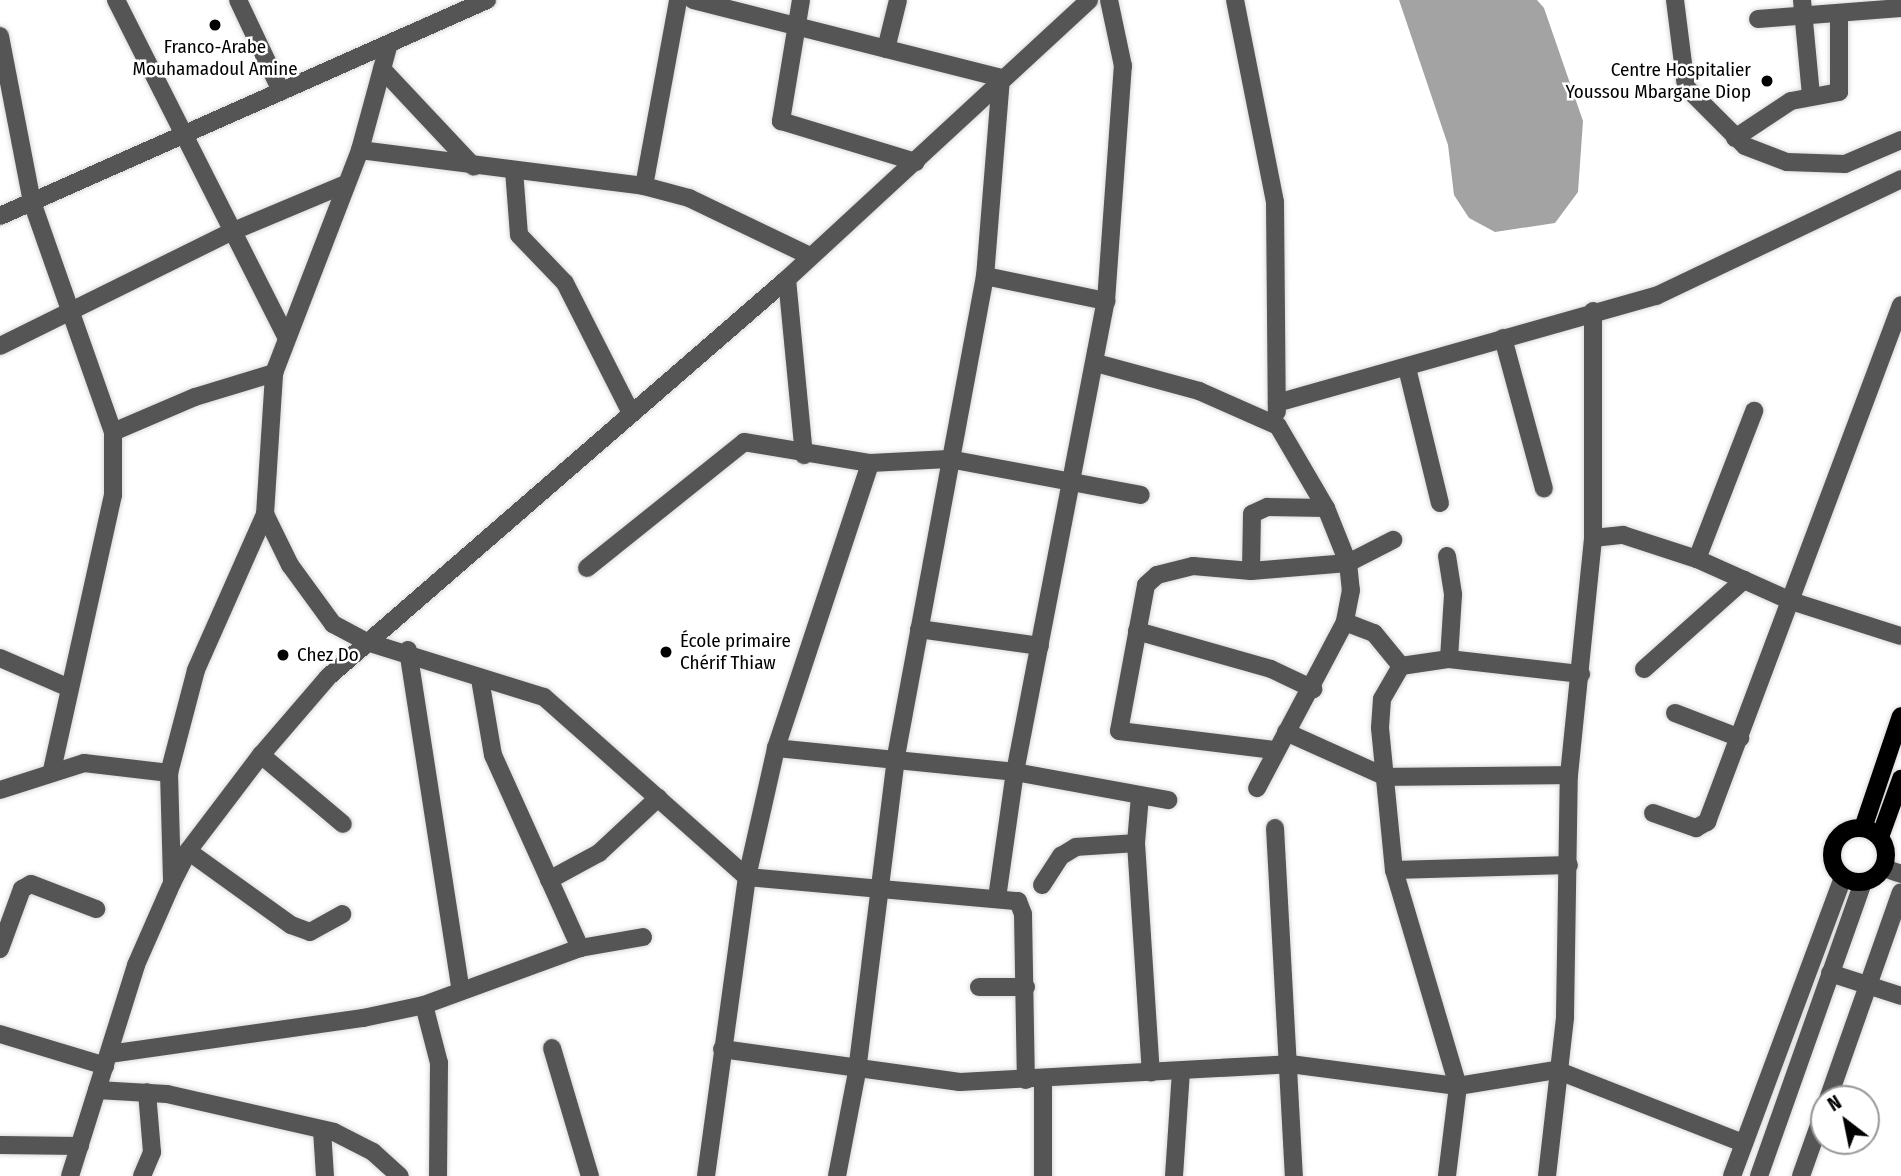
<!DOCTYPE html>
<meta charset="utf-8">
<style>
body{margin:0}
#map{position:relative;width:1901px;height:1176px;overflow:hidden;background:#fff;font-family:"Fira Sans Condensed",sans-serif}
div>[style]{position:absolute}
.water>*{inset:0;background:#a3a3a3}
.roads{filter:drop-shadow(0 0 2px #dbdbdb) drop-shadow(0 0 2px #dbdbdb)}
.minor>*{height:18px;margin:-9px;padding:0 9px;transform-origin:9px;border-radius:9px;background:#555}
.major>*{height:18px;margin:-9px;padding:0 9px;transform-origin:9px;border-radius:9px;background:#000}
.major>.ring{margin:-9px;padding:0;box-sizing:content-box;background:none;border:18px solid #000;border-radius:50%}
.dots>*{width:19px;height:19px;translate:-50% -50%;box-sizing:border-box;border:4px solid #fff;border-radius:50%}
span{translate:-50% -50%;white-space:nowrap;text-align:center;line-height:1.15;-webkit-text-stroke:5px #fff;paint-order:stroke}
.poi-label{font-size:19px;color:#000}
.right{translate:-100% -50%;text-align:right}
.left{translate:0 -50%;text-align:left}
.north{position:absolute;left:1810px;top:1085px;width:70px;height:70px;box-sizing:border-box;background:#fff;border:2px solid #999;border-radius:50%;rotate:328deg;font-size:19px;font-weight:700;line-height:28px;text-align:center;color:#000}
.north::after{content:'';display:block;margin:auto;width:24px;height:32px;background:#000;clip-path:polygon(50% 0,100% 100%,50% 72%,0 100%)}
</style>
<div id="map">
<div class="water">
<div style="clip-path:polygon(1399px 0,1537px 0,1544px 8px,1583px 121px,1578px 192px,1555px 223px,1495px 232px,1469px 218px,1454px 195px,1448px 145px)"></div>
</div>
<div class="roads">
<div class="minor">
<div style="left:116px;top:0;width:377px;rotate:63.2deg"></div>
<div style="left:238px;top:0;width:101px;rotate:64.7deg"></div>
<div style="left:693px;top:0;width:318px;rotate:14.2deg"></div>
<div style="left:1001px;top:78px;width:199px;rotate:94.6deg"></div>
<div style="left:985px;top:276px;width:490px;rotate:100.5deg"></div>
<div style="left:896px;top:758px;width:316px;rotate:97.1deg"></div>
<div style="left:857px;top:1072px;width:106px;rotate:100.9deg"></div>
<div style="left:801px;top:0;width:123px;rotate:99.4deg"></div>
<div style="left:781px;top:121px;width:141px;rotate:16.9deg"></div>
<div style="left:1235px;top:0;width:206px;rotate:78.8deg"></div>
<div style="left:1275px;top:202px;width:210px;rotate:89.5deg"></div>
<div style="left:1675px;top:0;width:88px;rotate:82.8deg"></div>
<div style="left:1686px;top:87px;width:83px;rotate:45deg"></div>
<div style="left:1745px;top:146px;width:45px;rotate:20.9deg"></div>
<div style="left:1787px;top:162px;width:58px;rotate:2deg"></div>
<div style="left:1845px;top:164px;width:61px;rotate:-23.2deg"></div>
<div style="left:1802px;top:0;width:96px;rotate:84.6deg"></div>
<div style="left:1758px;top:19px;width:143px;rotate:-4.4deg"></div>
<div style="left:0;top:36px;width:169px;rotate:79.1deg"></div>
<div style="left:32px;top:202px;width:244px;rotate:70.6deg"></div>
<div style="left:113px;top:432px;width:63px;rotate:90deg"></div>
<div style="left:113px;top:495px;width:283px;rotate:102.5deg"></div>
<div style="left:886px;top:49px;width:50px;rotate:-76.2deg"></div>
<div style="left:382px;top:69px;width:134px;rotate:46.8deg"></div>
<div style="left:1735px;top:138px;width:67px;rotate:-33.5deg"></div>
<div style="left:1791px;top:101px;width:49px;rotate:-10.6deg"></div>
<div style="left:1839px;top:92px;width:79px;rotate:-90deg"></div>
<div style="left:360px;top:150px;width:286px;rotate:7.2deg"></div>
<div style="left:644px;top:186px;width:47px;rotate:14.9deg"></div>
<div style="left:689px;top:198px;width:134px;rotate:25.6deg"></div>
<div style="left:514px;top:170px;width:65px;rotate:85.6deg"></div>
<div style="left:519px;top:235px;width:66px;rotate:46.2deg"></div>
<div style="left:565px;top:283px;width:144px;rotate:63.1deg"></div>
<div style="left:644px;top:186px;width:189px;rotate:-79.6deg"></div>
<div style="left:0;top:216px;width:533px;rotate:-23.92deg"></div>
<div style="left:985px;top:276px;width:124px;rotate:11.7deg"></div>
<div style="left:787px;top:279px;width:177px;rotate:84.5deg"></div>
<div style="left:1593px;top:311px;width:227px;rotate:90deg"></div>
<div style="left:1503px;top:338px;width:156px;rotate:74.8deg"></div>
<div style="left:0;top:346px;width:258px;rotate:-26.3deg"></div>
<div style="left:231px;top:232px;width:125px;rotate:-22.7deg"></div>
<div style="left:1096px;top:363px;width:107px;rotate:15.2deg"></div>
<div style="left:1199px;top:391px;width:86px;rotate:23.9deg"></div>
<div style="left:1278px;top:426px;width:95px;rotate:59.7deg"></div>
<div style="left:1326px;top:508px;width:59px;rotate:68.2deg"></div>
<div style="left:1348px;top:563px;width:27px;rotate:84deg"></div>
<div style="left:1351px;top:590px;width:33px;rotate:101deg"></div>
<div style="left:1345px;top:622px;width:188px;rotate:117.9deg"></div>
<div style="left:1407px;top:368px;width:139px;rotate:76.3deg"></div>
<div style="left:1277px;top:403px;width:394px;rotate:-15.8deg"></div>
<div style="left:1656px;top:296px;width:272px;rotate:-25.5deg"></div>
<div style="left:113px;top:432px;width:89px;rotate:-23.1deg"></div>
<div style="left:195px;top:397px;width:83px;rotate:-16.9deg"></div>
<div style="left:265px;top:514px;width:57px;rotate:63.9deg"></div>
<div style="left:290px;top:565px;width:73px;rotate:53.9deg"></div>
<div style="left:333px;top:624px;width:38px;rotate:28deg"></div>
<div style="left:367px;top:642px;width:185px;rotate:17.3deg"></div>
<div style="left:544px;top:697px;width:271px;rotate:41.6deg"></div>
<div style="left:747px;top:877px;width:272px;rotate:5.1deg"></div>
<div style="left:1018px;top:901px;width:14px;rotate:69deg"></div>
<div style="left:1023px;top:914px;width:166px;rotate:89deg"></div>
<div style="left:1447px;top:556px;width:39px;rotate:81deg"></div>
<div style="left:1453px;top:595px;width:64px;rotate:93.6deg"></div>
<div style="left:1697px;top:559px;width:159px;rotate:-68.9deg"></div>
<div style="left:587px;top:568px;width:201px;rotate:-38.7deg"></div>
<div style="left:744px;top:442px;width:128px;rotate:9.5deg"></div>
<div style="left:870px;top:463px;width:79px;rotate:-2.9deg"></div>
<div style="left:949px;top:459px;width:195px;rotate:10.6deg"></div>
<div style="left:1251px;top:571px;width:57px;rotate:-89deg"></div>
<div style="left:1252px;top:514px;width:17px;rotate:-25deg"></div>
<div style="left:1267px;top:507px;width:59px;rotate:1deg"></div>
<div style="left:1345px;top:622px;width:31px;rotate:21deg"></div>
<div style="left:1374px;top:633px;width:43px;rotate:50.7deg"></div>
<div style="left:1401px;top:666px;width:49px;rotate:-8.3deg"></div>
<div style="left:1449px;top:659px;width:133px;rotate:6.5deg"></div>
<div style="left:919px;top:629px;width:122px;rotate:8deg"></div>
<div style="left:1137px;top:631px;width:139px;rotate:15.8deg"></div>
<div style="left:1271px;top:669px;width:47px;rotate:25.5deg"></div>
<div style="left:408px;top:650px;width:345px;rotate:81.2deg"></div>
<div style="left:0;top:658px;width:73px;rotate:23.4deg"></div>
<div style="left:1401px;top:666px;width:38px;rotate:120deg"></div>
<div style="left:1382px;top:699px;width:29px;rotate:94deg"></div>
<div style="left:1380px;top:728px;width:143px;rotate:84.4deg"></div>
<div style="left:1394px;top:870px;width:225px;rotate:73.5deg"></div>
<div style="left:1458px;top:1086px;width:91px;rotate:97deg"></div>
<div style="left:1644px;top:669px;width:134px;rotate:-41.7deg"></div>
<div style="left:480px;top:679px;width:77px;rotate:80.3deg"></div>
<div style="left:493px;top:755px;width:212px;rotate:65.7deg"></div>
<div style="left:1675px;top:713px;width:70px;rotate:21deg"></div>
<div style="left:1286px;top:732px;width:110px;rotate:24.2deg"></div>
<div style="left:1386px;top:777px;width:183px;rotate:-0.6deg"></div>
<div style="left:776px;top:748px;width:240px;rotate:5.7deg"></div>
<div style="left:1015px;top:772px;width:156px;rotate:10.4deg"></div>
<div style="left:1274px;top:750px;width:156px;rotate:-173deg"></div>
<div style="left:1119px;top:731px;width:148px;rotate:-79.5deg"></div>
<div style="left:1146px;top:585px;width:15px;rotate:-42deg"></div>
<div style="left:1157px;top:575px;width:37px;rotate:-14deg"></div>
<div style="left:1193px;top:566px;width:58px;rotate:4.9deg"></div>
<div style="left:1251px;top:571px;width:97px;rotate:-4.7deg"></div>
<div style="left:1348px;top:563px;width:51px;rotate:-27.1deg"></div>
<div style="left:261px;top:755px;width:107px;rotate:40.1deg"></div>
<div style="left:0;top:790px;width:88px;rotate:-17.8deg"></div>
<div style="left:84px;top:763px;width:86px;rotate:6.7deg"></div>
<div style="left:1140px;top:796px;width:47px;rotate:94.9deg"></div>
<div style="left:1136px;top:843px;width:230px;rotate:86.3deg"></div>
<div style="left:1653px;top:813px;width:46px;rotate:19.2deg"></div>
<div style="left:1696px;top:828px;width:13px;rotate:-29deg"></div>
<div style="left:1707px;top:822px;width:552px;rotate:-69.43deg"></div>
<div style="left:1275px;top:828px;width:349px;rotate:86.9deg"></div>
<div style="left:188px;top:851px;width:127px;rotate:35.7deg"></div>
<div style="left:291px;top:925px;width:20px;rotate:20deg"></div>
<div style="left:310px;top:932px;width:37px;rotate:-29deg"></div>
<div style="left:1884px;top:868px;width:18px;rotate:19deg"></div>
<div style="left:1394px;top:870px;width:175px;rotate:-1.6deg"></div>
<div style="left:172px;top:880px;width:107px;rotate:-91.6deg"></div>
<div style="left:169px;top:773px;width:106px;rotate:-75.3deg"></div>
<div style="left:196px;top:670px;width:171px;rotate:-66.1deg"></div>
<div style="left:265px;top:514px;width:141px;rotate:-86.3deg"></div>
<div style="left:274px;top:373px;width:239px;rotate:-68.9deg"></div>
<div style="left:360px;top:150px;width:107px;rotate:-74.8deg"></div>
<div style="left:549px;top:880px;width:57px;rotate:-28.4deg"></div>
<div style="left:599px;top:853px;width:81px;rotate:-43deg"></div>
<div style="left:1042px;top:885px;width:35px;rotate:-57deg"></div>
<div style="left:1061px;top:856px;width:17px;rotate:-31deg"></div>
<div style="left:1076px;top:847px;width:60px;rotate:-3.8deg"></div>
<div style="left:997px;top:898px;width:127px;rotate:-81.9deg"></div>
<div style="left:1015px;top:772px;width:480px;rotate:-79.1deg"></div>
<div style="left:1106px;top:301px;width:236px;rotate:-85.9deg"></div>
<div style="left:1123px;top:66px;width:67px;rotate:-102deg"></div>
<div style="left:0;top:949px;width:64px;rotate:-69.9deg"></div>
<div style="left:22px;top:889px;width:10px;rotate:-29deg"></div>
<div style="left:31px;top:884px;width:70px;rotate:21deg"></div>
<div style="left:1830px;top:973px;width:75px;rotate:17.9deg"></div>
<div style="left:979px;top:987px;width:47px"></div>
<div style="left:424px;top:1005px;width:60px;rotate:75.5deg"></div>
<div style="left:439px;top:1063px;width:113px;rotate:90.5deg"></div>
<div style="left:0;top:1034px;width:110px;rotate:16.9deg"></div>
<div style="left:552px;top:1048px;width:134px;rotate:73.5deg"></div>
<div style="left:722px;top:1049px;width:240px;rotate:7.9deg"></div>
<div style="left:960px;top:1082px;width:330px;rotate:-3.1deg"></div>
<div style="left:1290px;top:1064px;width:169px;rotate:7.5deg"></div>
<div style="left:1458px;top:1086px;width:99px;rotate:-9.3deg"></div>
<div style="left:1556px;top:1070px;width:201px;rotate:21.3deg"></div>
<div style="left:109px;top:1054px;width:257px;rotate:-8.1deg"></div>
<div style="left:363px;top:1018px;width:62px;rotate:-12deg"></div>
<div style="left:424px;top:1005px;width:166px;rotate:-20.1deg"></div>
<div style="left:580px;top:948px;width:64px;rotate:-9.9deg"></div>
<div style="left:97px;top:1090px;width:70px;rotate:3.3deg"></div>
<div style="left:167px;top:1094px;width:171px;rotate:12.8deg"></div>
<div style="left:334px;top:1132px;width:44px;rotate:27.1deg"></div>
<div style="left:373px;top:1152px;width:36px;rotate:42deg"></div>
<div style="left:1828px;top:1099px;width:219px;rotate:-70.6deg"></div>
<div style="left:322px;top:1130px;width:46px;rotate:86.3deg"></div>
<div style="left:0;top:1145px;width:80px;rotate:0.7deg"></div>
<div style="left:70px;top:1176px;width:221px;rotate:-72.6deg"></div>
<div style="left:136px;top:965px;width:90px;rotate:-66.3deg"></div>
<div style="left:172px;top:883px;width:36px;rotate:-63deg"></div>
<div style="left:188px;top:851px;width:121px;rotate:-52.8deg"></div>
<div style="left:261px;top:755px;width:103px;rotate:-49.3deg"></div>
<div style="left:328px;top:677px;width:608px;rotate:-40.93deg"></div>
<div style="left:787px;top:279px;width:411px;rotate:-42.7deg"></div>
<div style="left:142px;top:1176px;width:26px;rotate:-67deg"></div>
<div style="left:152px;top:1152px;width:60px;rotate:-94.8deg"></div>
<div style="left:706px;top:1176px;width:302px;rotate:-82.2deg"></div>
<div style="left:747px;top:877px;width:132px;rotate:-77.3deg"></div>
<div style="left:776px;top:748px;width:300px;rotate:-71.7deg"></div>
<div style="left:1043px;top:1176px;width:96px;rotate:-90deg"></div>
<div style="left:1174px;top:1176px;width:105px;rotate:-86.2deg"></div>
<div style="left:1547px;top:1176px;width:160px;rotate:-83.5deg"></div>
<div style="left:1565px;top:1017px;width:242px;rotate:-89.1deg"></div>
<div style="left:1569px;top:775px;width:238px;rotate:-84.2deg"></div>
<div style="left:1593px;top:538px;width:30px;rotate:-6deg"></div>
<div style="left:1623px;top:535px;width:78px;rotate:18deg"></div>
<div style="left:1697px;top:559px;width:103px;rotate:24.1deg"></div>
<div style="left:1791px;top:601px;width:115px;rotate:17.7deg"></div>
<div style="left:1732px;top:1176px;width:318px;rotate:-69.6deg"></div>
<div style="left:1759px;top:1176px;width:311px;rotate:-70.5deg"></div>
<div style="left:1801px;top:1176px;width:69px;rotate:-70.5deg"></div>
</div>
<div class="major">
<div class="ring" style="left:1832px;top:828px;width:36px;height:36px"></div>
<div style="left:1863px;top:828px;width:118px;rotate:-71.3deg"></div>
<div style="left:1880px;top:837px;width:62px;rotate:-70.1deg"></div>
</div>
</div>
<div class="dots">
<div style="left:215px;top:25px;background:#000"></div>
<div style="left:1767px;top:81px;background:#000"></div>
<div style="left:666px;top:652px;background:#000"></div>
<div style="left:283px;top:655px;background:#000"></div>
</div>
<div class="poi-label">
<span style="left:215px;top:58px">Franco-Arabe<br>Mouhamadoul Amine</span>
<span class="right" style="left:1751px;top:81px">Centre Hospitalier<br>Youssou Mbargane Diop</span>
<span class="left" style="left:680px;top:652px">École primaire<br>Chérif Thiaw</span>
<span class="left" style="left:297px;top:655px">Chez Do</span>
</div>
<div class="north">N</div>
</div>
